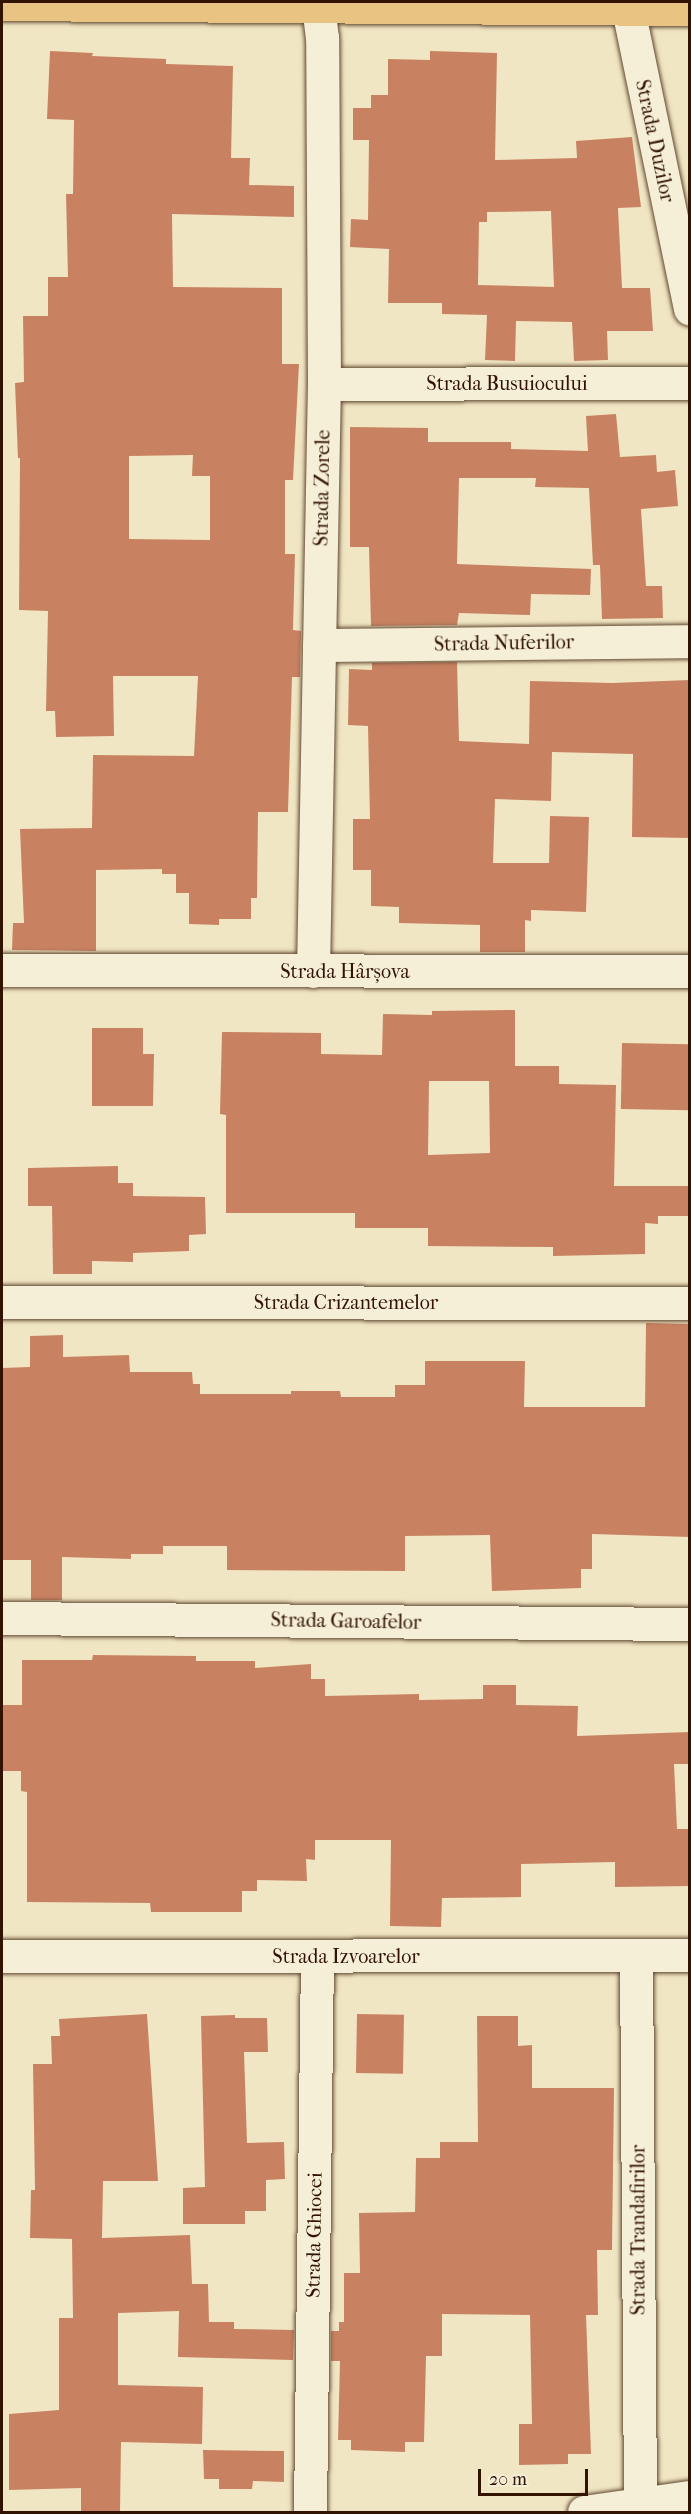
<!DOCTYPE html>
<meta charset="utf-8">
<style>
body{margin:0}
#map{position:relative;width:691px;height:2514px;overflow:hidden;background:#f1e6c3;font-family:"IM FELL French Canon",serif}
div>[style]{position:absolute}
.building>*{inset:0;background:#c88262;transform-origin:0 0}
.roads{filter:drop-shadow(0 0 2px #614831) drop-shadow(0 0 2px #614831)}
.minor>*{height:33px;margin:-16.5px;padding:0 16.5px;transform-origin:16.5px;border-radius:16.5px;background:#f6efd8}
.highway>*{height:33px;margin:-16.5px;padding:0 16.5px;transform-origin:16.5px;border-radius:16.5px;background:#e8c382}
span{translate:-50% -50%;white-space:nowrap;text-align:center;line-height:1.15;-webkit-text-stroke:6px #f6efd8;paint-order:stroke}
.street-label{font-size:20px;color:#311300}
.frame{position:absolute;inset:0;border:3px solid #311300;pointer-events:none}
.scale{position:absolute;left:478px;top:2469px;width:110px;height:27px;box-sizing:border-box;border:3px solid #311300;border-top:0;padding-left:8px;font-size:18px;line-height:21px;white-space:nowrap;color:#311300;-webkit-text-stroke:4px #f6efd8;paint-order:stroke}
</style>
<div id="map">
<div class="building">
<div style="clip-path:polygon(evenodd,50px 51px,93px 53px,92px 56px,166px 59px,166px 64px,233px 66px,231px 158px,250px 158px,249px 185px,294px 186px,294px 217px,172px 214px,173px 287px,282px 288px,282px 364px,299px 364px,293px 480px,285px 480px,285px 554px,295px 554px,293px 630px,301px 631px,300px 677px,292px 677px,288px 812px,258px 812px,257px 898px,251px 898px,251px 919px,219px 919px,219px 925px,189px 924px,189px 893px,176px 893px,176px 874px,162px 874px,162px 869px,96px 870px,96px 951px,12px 950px,13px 923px,24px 923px,20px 829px,92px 828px,93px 755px,194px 756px,198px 676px,113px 676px,114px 736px,56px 737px,55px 711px,46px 711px,48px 611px,19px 610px,20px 458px,18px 458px,15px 383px,24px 382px,23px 316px,48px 316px,48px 277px,68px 277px,66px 194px,73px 194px,74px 120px,47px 119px,50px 51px,193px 455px,192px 476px,210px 476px,210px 540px,129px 539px,129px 456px,193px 455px)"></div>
<div style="clip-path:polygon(evenodd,430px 51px,497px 53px,495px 160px,577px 158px,576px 141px,632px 137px,641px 207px,618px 208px,622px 288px,650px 288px,653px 331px,607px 331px,608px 360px,574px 361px,572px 322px,516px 321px,515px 361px,485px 360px,487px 315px,442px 314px,442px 303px,388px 303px,389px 249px,350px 247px,351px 219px,368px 220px,369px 140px,353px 140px,353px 108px,371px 108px,371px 95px,388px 95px,388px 59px,430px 60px,430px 51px,551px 211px,554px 287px,478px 285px,479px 222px,487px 222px,487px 212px,551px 211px)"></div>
<div style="clip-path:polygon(616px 414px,620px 457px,656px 455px,657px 472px,675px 470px,678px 506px,641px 509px,646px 586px,662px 586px,663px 618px,602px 619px,600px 565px,593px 565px,589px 488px,535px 487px,536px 478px,459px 478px,457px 564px,591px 569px,590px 595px,531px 594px,530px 615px,459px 613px,457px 625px,371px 626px,369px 547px,350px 547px,350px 427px,428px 428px,428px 442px,511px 442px,511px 449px,588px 451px,586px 416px)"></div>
<div style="clip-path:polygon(457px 662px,459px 741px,529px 744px,530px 681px,612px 683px,690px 680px,690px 838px,632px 837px,633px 754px,552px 752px,551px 801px,495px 799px,493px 863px,549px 863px,550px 816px,589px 817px,586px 912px,531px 910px,531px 921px,525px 920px,525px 952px,480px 952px,480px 925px,399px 923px,399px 907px,371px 906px,371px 870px,353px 870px,353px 819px,370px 819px,368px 726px,348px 725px,349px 669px,372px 670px,372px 663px)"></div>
<div style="clip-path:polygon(evenodd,515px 1010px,515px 1066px,559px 1066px,559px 1084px,616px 1085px,614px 1186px,690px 1186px,690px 1216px,658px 1216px,658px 1224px,645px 1223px,645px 1254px,553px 1256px,553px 1247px,428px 1246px,428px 1228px,355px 1228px,355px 1213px,226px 1213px,226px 1115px,220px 1114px,222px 1032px,321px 1033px,321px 1054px,382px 1055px,383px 1014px,432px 1015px,432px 1011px,515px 1010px,429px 1081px,489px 1081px,490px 1153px,428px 1155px,429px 1081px)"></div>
<div style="clip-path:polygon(92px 1028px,143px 1028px,143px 1054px,154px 1054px,153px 1106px,92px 1106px)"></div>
<div style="left:622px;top:1043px;width:68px;height:66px;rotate:1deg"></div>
<div style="clip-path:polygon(118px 1166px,118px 1183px,133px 1183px,133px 1196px,205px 1197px,206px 1234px,189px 1235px,189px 1251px,133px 1253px,133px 1262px,92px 1261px,92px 1274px,53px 1274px,52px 1206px,28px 1206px,28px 1168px)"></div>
<div style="clip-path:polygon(646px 1323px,690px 1324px,690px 1537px,592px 1534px,592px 1569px,581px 1569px,581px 1588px,492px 1591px,490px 1535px,405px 1536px,405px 1571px,227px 1570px,227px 1546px,163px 1546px,163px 1554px,131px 1554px,131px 1559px,62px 1557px,62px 1600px,31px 1600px,31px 1560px,2px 1560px,2px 1368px,30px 1367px,30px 1336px,63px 1335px,63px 1357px,129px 1355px,130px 1372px,192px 1372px,193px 1384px,200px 1384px,200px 1394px,291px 1394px,291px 1391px,340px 1391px,341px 1397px,395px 1397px,395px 1385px,425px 1385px,425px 1361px,525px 1361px,524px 1407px,645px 1407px)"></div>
<div style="clip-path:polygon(93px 1655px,196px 1656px,196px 1661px,255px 1661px,255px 1668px,311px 1664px,311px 1679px,325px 1679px,325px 1696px,419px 1694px,419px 1700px,483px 1699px,483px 1685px,516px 1685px,516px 1705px,578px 1706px,577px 1736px,690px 1732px,690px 1764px,674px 1764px,677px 1829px,690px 1829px,690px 1886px,615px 1887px,615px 1862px,521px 1864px,521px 1897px,442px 1898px,441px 1927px,390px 1926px,391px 1840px,315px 1840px,315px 1860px,306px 1859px,307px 1881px,257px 1880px,257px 1891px,242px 1891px,242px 1912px,151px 1912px,150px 1903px,27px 1902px,27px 1792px,21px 1791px,21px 1771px,2px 1771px,2px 1705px,22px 1705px,22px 1660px,92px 1660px)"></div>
<div style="clip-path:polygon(147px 2014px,158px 2181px,103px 2181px,102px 2238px,190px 2235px,192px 2284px,208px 2284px,209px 2322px,234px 2322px,234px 2329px,294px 2330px,293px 2360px,178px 2357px,179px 2311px,118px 2313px,118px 2385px,203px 2387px,202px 2444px,121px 2442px,120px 2512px,81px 2512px,81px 2488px,9px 2490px,9px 2414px,59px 2410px,59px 2318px,73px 2318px,72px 2239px,30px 2238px,31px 2190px,35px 2190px,33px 2064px,52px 2064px,51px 2036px,60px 2036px,59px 2019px)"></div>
<div style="left:357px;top:2014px;width:47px;height:59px;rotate:1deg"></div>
<div style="clip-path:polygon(235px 2015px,235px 2018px,267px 2018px,268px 2052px,244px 2052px,247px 2143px,284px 2142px,285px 2179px,266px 2180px,266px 2211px,245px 2211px,245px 2224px,183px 2224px,183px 2188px,205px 2187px,201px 2016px)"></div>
<div style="clip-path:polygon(477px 2016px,518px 2016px,518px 2046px,532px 2045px,532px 2088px,614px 2088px,612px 2250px,597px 2250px,598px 2315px,586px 2315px,591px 2454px,568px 2454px,568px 2464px,519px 2465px,519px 2424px,532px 2424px,530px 2315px,442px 2314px,442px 2356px,426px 2356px,424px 2442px,405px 2442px,405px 2452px,351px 2450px,351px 2440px,338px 2440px,340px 2361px,331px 2361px,331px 2331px,339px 2331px,339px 2322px,344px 2322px,344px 2273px,360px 2273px,359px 2213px,415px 2212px,416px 2158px,440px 2158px,440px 2142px,478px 2142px)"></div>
<div style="clip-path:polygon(203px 2450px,284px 2451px,284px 2482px,253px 2481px,252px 2489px,219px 2489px,219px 2479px,204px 2479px)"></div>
</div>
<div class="roads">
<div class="minor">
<div style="left:628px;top:9px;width:306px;rotate:78.3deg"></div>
<div style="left:324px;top:384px;width:366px;rotate:-0.2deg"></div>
<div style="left:319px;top:645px;width:371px;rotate:-0.6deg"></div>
<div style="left:2px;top:970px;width:688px;rotate:0.08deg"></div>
<div style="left:313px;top:971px;width:587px;rotate:-88.93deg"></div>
<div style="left:324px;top:384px;width:346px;rotate:-90.3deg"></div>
<div style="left:322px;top:38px;width:32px;rotate:-97deg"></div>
<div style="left:2px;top:1302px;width:688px;rotate:0.08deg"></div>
<div style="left:2px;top:1618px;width:688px;rotate:0.5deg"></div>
<div style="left:2px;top:1956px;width:688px;rotate:-0.08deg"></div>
<div style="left:636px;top:1956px;width:548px;rotate:89.58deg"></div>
<div style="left:310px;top:2512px;width:555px;rotate:-89.28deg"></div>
<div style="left:584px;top:2512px;width:107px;rotate:-8.1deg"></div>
</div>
<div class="highway">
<div style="left:2px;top:4px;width:688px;rotate:0.42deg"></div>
</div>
</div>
<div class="street-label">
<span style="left:655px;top:141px;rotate:78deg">Strada Duzilor</span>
<span style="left:507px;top:383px">Strada Busuiocului</span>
<span style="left:322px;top:488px;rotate:-89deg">Strada Zorele</span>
<span style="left:504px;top:643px;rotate:-1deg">Strada Nuferilor</span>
<span style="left:345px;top:971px">Strada Hârșova</span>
<span style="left:346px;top:1302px">Strada Crizantemelor</span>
<span style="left:346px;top:1621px;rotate:1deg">Strada Garoafelor</span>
<span style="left:346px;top:1956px">Strada Izvoarelor</span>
<span style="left:638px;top:2230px;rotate:-90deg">Strada Trandafirilor</span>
<span style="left:314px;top:2235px;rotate:-89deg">Strada Ghiocei</span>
</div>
<div class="frame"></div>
<div class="scale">20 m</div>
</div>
